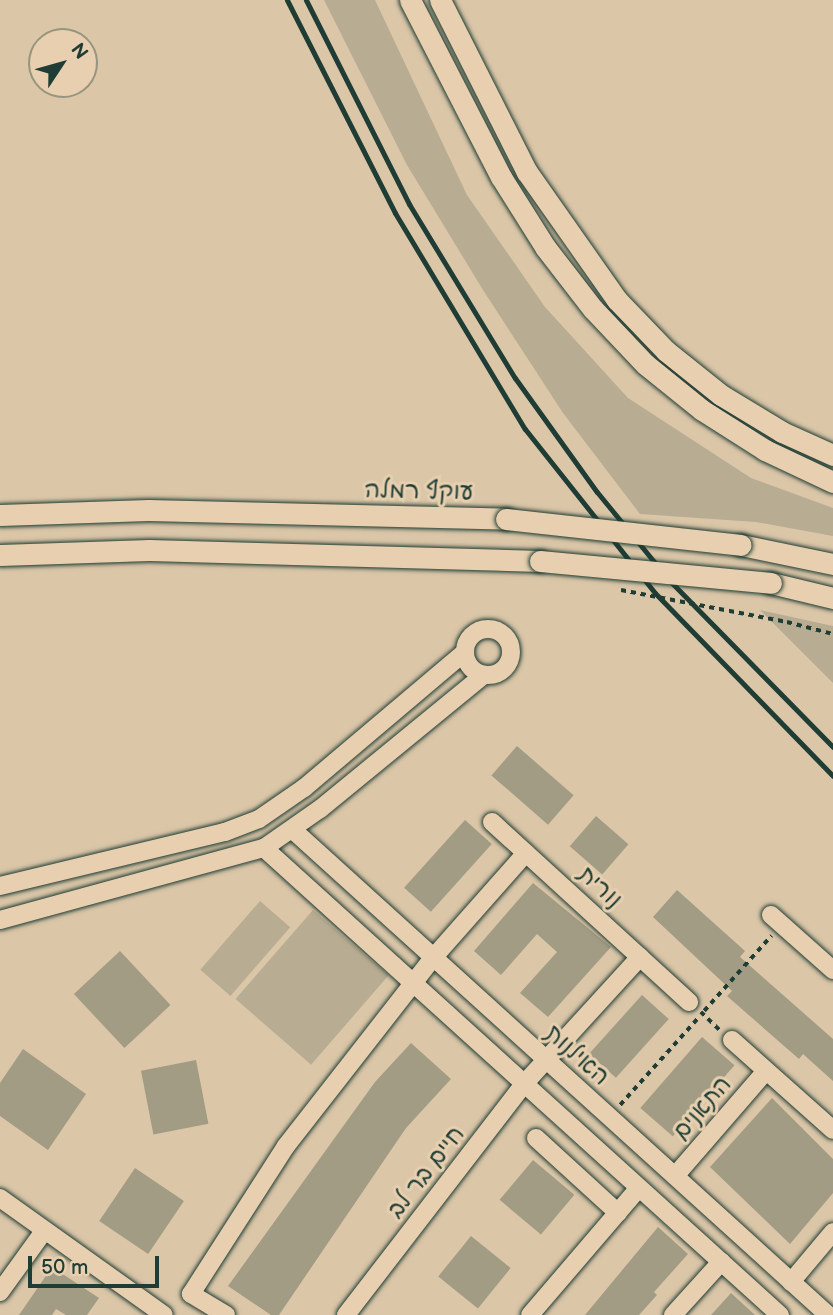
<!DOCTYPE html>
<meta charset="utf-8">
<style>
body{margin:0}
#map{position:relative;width:833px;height:1315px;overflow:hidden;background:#dbc6a8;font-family:"Balsamiq Sans","Playpen Sans Hebrew",sans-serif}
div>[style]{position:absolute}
.green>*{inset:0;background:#b8ad92;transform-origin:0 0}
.building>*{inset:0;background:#a19c83;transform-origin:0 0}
.path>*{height:3.5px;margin-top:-1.75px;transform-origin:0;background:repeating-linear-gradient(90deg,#1f3d34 0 5px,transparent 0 10px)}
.roads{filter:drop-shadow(0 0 2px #1f3d34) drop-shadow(0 0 2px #1f3d34)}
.minor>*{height:18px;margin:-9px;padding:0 9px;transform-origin:9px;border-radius:9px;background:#e7cfaf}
.minor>.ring{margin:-9px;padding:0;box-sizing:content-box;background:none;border:18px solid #e7cfaf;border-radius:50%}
.major>*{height:21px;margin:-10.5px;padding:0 10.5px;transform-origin:10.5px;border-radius:10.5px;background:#e7cfaf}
.rail>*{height:5px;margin:-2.5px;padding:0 2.5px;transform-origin:2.5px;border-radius:2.5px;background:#1f3d34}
.path-bridge>*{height:3.5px;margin-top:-1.75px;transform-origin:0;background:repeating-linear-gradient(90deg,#1f3d34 0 5px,transparent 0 10px)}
.bridges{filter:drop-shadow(0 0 2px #1f3d34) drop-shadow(0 0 2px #1f3d34)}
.major-bridge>*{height:21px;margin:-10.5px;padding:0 10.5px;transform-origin:10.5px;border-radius:10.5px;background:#e7cfaf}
span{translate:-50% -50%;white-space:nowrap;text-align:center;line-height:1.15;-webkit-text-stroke:6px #e7cfaf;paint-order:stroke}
.street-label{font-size:24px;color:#1f3d34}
.north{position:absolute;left:28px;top:28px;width:70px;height:70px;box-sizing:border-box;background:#e7cfaf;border:2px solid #97957e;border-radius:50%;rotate:54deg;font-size:19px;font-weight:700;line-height:28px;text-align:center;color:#1f3d34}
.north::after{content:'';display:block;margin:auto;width:24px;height:32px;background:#1f3d34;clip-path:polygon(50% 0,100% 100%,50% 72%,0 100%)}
.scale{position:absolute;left:28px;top:1256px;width:131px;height:32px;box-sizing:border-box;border:4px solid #1f3d34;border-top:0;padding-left:9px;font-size:21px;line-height:24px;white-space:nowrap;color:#1f3d34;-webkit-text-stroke:5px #e7cfaf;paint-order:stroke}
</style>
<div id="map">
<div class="green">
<div style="clip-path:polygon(324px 0,375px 0,467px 195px,545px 307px,628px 398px,751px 478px,833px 508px,833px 536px,756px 522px,640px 514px,563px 413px,483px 290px,407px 165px)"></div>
<div style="clip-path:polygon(760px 610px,833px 626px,833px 683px)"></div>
<div style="left:260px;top:901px;width:40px;height:91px;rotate:41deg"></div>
<div style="left:313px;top:910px;width:100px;height:118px;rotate:41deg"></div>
</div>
<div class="building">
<div style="left:517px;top:746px;width:75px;height:39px;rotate:41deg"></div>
<div style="left:596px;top:816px;width:43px;height:40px;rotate:41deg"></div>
<div style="left:465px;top:820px;width:36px;height:91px;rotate:42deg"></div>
<div style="clip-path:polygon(533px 883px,611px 947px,548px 1017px,520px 993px,557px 952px,537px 934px,501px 975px,474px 951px)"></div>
<div style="clip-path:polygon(677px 890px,745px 951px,740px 957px,833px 1039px,833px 1081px,803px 1054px,799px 1059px,727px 996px,732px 991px,653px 917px)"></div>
<div style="left:120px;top:951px;width:74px;height:63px;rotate:47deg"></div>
<div style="left:642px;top:995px;width:36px;height:79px;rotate:42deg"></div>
<div style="left:702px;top:1037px;width:43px;height:94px;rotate:41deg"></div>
<div style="clip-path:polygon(411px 1043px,451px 1079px,406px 1128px,279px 1315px,271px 1315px,228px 1286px,375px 1082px)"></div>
<div style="clip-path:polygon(23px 1049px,86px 1094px,48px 1150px,0 1116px,0 1083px)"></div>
<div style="left:196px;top:1060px;width:65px;height:56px;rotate:79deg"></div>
<div style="clip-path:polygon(772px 1098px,833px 1159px,833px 1193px,790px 1244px,710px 1167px)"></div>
<div style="left:533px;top:1160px;width:54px;height:52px;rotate:40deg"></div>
<div style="left:135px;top:1168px;width:59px;height:64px;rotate:34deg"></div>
<div style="clip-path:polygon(658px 1227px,688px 1254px,654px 1292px,657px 1295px,639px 1315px,585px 1315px)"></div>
<div style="left:471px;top:1236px;width:51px;height:52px;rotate:39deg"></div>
<div style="clip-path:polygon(52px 1267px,99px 1298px,87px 1315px,66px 1315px,56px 1309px,52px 1315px,19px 1315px)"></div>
<div style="clip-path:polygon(731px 1293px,755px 1315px,711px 1315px)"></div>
</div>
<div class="path">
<div style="left:787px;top:622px;width:48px;rotate:14.6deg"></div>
<div style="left:704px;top:1011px;width:101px;rotate:-48.2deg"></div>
<div style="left:701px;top:1012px;width:28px;rotate:44deg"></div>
<div style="left:620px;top:1105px;width:118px;rotate:-48.1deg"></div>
</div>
<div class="roads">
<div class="minor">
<div class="ring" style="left:465px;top:629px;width:28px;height:28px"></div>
<div style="left:492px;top:822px;width:267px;rotate:42.4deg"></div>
<div style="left:293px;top:830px;width:722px;rotate:42.19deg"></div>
<div style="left:264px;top:848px;width:696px;rotate:42.15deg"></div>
<div style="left:0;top:886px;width:231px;rotate:-13.5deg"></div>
<div style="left:225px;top:832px;width:36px;rotate:-21deg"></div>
<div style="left:259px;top:819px;width:55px;rotate:-34.6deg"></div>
<div style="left:304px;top:788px;width:211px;rotate:-40.2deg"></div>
<div style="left:771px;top:915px;width:83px;rotate:41.6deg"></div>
<div style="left:0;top:920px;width:274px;rotate:-15.3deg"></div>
<div style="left:264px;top:848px;width:68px;rotate:-34.9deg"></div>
<div style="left:320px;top:809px;width:212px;rotate:-39.3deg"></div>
<div style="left:732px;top:1040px;width:135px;rotate:41.7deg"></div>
<div style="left:536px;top:1138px;width:111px;rotate:42.4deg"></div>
<div style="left:675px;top:1176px;width:139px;rotate:-49.1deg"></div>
<div style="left:0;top:1198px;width:201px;rotate:35.5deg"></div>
<div style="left:791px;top:1282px;width:65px;rotate:-50deg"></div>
<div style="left:0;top:1292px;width:75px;rotate:-54.2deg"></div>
<div style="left:226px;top:1315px;width:41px;rotate:-149deg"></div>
<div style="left:191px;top:1294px;width:176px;rotate:-57.3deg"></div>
<div style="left:286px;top:1146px;width:239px;rotate:-52deg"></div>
<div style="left:433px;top:958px;width:140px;rotate:-48.5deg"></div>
<div style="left:346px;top:1315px;width:292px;rotate:-52.4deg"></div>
<div style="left:524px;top:1084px;width:172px;rotate:-47.6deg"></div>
<div style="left:530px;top:1315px;width:167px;rotate:-49.4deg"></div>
<div style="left:673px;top:1315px;width:72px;rotate:-47.8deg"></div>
</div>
<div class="major">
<div style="left:410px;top:0;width:199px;rotate:62.8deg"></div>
<div style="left:501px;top:177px;width:83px;rotate:57.8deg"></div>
<div style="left:545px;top:247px;width:78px;rotate:52.3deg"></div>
<div style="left:593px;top:309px;width:76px;rotate:46.6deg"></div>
<div style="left:645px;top:364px;width:73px;rotate:38.9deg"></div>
<div style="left:702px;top:410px;width:75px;rotate:32.4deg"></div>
<div style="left:765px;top:450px;width:75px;rotate:25.2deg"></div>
<div style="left:440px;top:0;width:193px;rotate:63.2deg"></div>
<div style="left:527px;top:172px;width:156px;rotate:54.9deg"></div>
<div style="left:617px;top:300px;width:71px;rotate:46.1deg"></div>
<div style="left:666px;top:351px;width:70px;rotate:38.7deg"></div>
<div style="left:721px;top:395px;width:71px;rotate:31.2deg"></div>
<div style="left:782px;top:432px;width:56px;rotate:24.3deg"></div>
<div style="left:0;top:515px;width:148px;rotate:-1.9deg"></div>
<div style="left:148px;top:510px;width:358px;rotate:1.4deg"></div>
<div style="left:741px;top:545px;width:94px;rotate:11.7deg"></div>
<div style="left:0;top:555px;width:149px;rotate:-1.9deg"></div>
<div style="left:149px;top:550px;width:391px;rotate:1.6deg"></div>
<div style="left:771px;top:583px;width:64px;rotate:13.6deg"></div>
</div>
</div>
<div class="rail">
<div style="left:287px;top:0;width:239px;rotate:63.1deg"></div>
<div style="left:395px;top:213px;width:252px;rotate:59deg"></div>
<div style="left:525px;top:429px;width:209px;rotate:51.6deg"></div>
<div style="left:655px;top:593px;width:255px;rotate:45.8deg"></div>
<div style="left:306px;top:0;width:229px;rotate:63.2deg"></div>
<div style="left:409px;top:204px;width:204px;rotate:58.7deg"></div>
<div style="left:515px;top:378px;width:140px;rotate:54.3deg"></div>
<div style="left:597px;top:492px;width:114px;rotate:50.7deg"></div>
<div style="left:669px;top:580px;width:234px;rotate:45.5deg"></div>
</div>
<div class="path-bridge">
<div style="left:621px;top:590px;width:169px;rotate:10.9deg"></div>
</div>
<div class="bridges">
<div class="major-bridge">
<div style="left:506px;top:519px;width:236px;rotate:6.3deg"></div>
<div style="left:540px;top:561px;width:232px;rotate:5.4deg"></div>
</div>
</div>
<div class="street-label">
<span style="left:419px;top:491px;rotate:1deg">עוקף רמלה</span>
<span style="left:600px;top:887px;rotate:42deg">נורית</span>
<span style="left:577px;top:1055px;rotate:42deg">האילנות</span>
<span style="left:702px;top:1108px;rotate:-49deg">התאנים</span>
<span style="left:426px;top:1172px;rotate:-52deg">חיים בר לב</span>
</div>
<div class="north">N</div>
<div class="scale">50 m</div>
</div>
